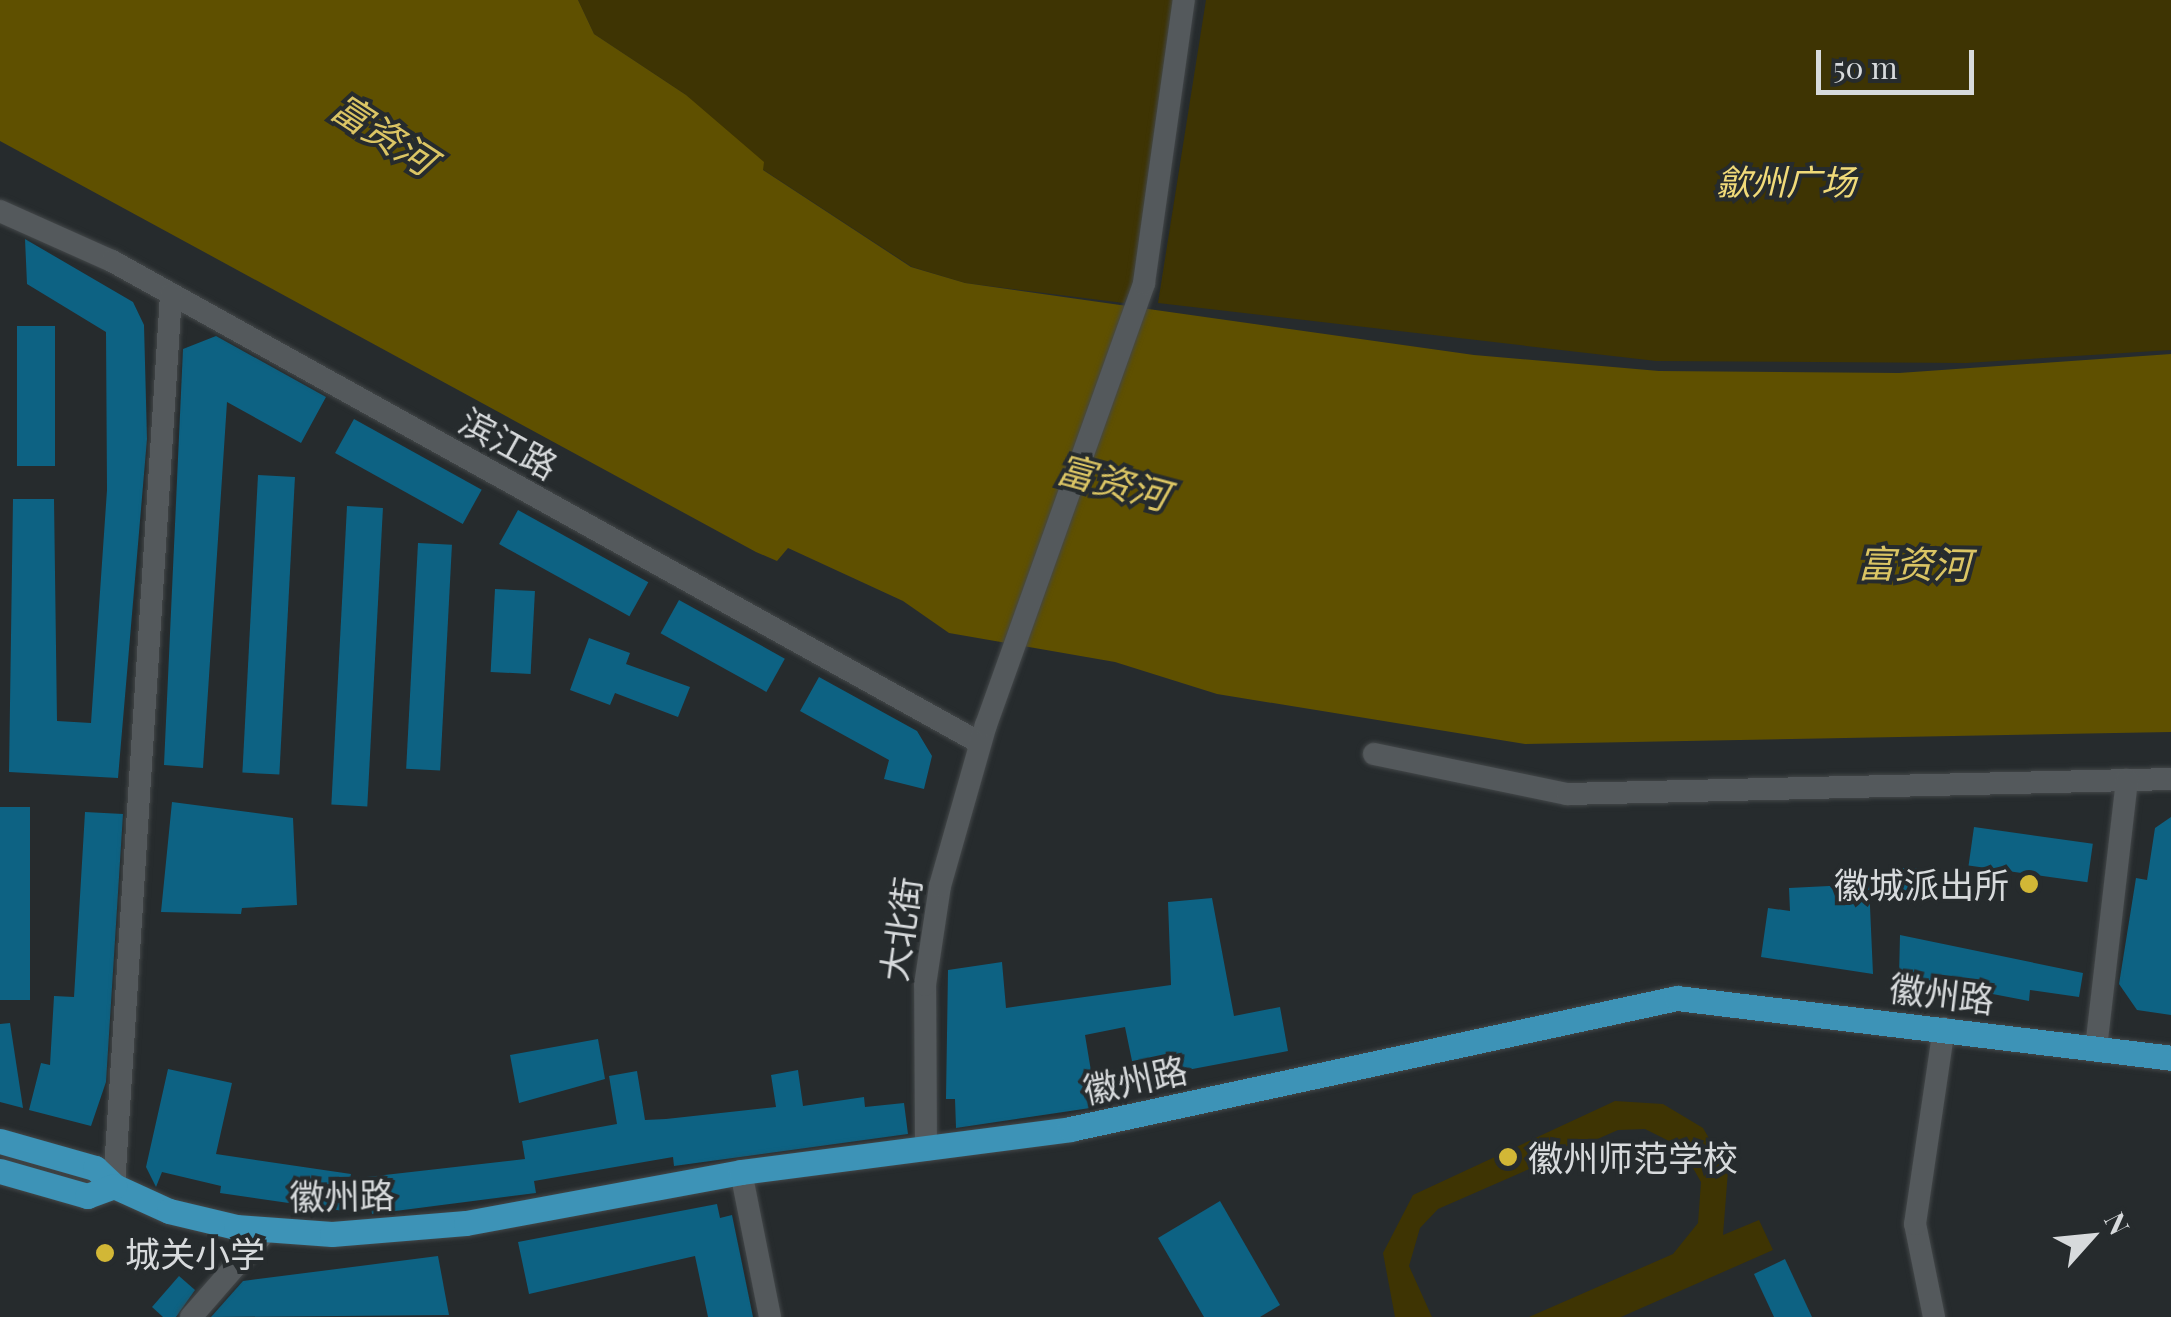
<!DOCTYPE html>
<meta charset="utf-8">
<style>
body{margin:0}
#map{position:relative;width:2171px;height:1317px;overflow:hidden;background:#262b2d;font-family:"Playfair Display","Noto Sans SC",serif}
div>[style]{position:absolute}
.green>*{inset:0;background:#3e3403}
.water>*{inset:0;background:#5f5000}
.building>*{inset:0;background:#0d6283;transform-origin:0 0}
.roads{filter:drop-shadow(0 0 2px #434749) drop-shadow(0 0 2px #434749)}
.minor>*{height:22px;margin:-11px;padding:0 11px;transform-origin:11px;border-radius:11px;background:#54595c}
.major>*{height:25px;margin:-12.5px;padding:0 12.5px;transform-origin:12.5px;border-radius:12.5px;background:#3d93b7}
.dots>*{width:28px;height:28px;translate:-50% -50%;box-sizing:border-box;border:5px solid #262b2d;border-radius:50%}
span{translate:-50% -50%;white-space:nowrap;text-align:center;line-height:1.15;-webkit-text-stroke:8px #262b2d;paint-order:stroke}
.park-label{font-size:35px;color:#f0da79;font-style:italic}
.street-label{font-size:35px;color:#d7dadc}
.poi-label{font-size:35px;color:#d7dadc}
.right{translate:-100% -50%;text-align:right}
.left{translate:0 -50%;text-align:left}
.water-label{font-size:38px;color:#dbc564;font-style:italic}
.north{position:absolute;left:2041px;top:1187px;width:100px;height:100px;-webkit-text-stroke:8px #262b2d;paint-order:stroke;rotate:63deg;font-size:28px;font-weight:700;line-height:40px;text-align:center;color:#d7dadc}
.north::after{content:'';display:block;margin:auto;width:35px;height:45px;background:#d7dadc;clip-path:polygon(50% 0,100% 100%,50% 72%,0 100%)}
.scale{position:absolute;left:1816px;top:50px;width:158px;height:45px;box-sizing:border-box;border:5px solid #d7dadc;border-top:0;padding-left:12px;font-size:30px;line-height:35px;white-space:nowrap;color:#d7dadc;-webkit-text-stroke:8px #262b2d;paint-order:stroke}
</style>
<div id="map">
<div class="green">
<div style="clip-path:polygon(578px 0,1175px 0,1135px 281px,1124px 303px,965px 283px,912px 267px,762px 169px,686px 95px,594px 34px)"></div>
<div style="clip-path:polygon(1206px 0,2171px 0,2171px 350px,1966px 363px,1656px 361px,1158px 303px)"></div>
<div style="clip-path:polygon(1615px 1101px,1663px 1104px,1703px 1128px,1728px 1171px,1723px 1235px,1759px 1220px,1773px 1250px,1621px 1317px,1529px 1317px,1673px 1254px,1698px 1223px,1701px 1182px,1681px 1147px,1645px 1129px,1618px 1130px,1438px 1209px,1420px 1228px,1409px 1266px,1432px 1317px,1395px 1317px,1383px 1253px,1413px 1195px)"></div>
</div>
<div class="water">
<div style="clip-path:polygon(0 0,578px 0,594px 34px,686px 95px,764px 162px,763px 170px,911px 267px,965px 283px,1474px 355px,1659px 371px,1899px 373px,2171px 354px,2171px 732px,1525px 744px,1217px 694px,1115px 662px,949px 633px,903px 601px,788px 548px,777px 561px,756px 552px,0 141px)"></div>
</div>
<div class="building">
<div style="clip-path:polygon(25px 239px,133px 302px,144px 325px,147px 439px,118px 778px,9px 772px,13px 499px,54px 499px,57px 721px,91px 723px,107px 490px,106px 332px,27px 284px)"></div>
<div style="left:55px;top:326px;width:140px;height:38px;rotate:90deg"></div>
<div style="clip-path:polygon(216px 336px,326px 397px,301px 443px,227px 402px,203px 768px,164px 765px,183px 349px)"></div>
<div style="left:354px;top:419px;width:146px;height:39px;rotate:29deg"></div>
<div style="left:258px;top:475px;width:37px;height:298px;rotate:3deg"></div>
<div style="left:347px;top:506px;width:36px;height:299px;rotate:3deg"></div>
<div style="left:518px;top:510px;width:149px;height:39px;rotate:29deg"></div>
<div style="left:418px;top:543px;width:34px;height:226px;rotate:3deg"></div>
<div style="left:495px;top:589px;width:40px;height:83px;rotate:3deg"></div>
<div style="left:679px;top:600px;width:121px;height:38px;rotate:29deg"></div>
<div style="clip-path:polygon(589px 638px,630px 653px,626px 664px,690px 687px,678px 717px,615px 693px,610px 705px,570px 690px)"></div>
<div style="clip-path:polygon(819px 677px,917px 731px,932px 756px,924px 789px,884px 779px,889px 760px,800px 711px)"></div>
<div style="clip-path:polygon(172px 802px,293px 818px,297px 905px,242px 908px,241px 914px,161px 912px)"></div>
<div style="left:0;top:807px;width:30px;height:193px"></div>
<div style="clip-path:polygon(85px 812px,123px 814px,106px 1082px,91px 1126px,29px 1110px,41px 1063px,50px 1065px,54px 996px,74px 997px)"></div>
<div style="clip-path:polygon(2171px 817px,2171px 1015px,2137px 1010px,2119px 984px,2136px 878px,2147px 880px,2155px 828px)"></div>
<div style="left:1974px;top:827px;width:120px;height:39px;rotate:8deg"></div>
<div style="left:1903px;top:868px;width:24px;height:33px;rotate:2deg"></div>
<div style="clip-path:polygon(1869px 884px,1873px 974px,1761px 957px,1768px 908px,1790px 911px,1789px 888px)"></div>
<div style="clip-path:polygon(1212px 898px,1234px 1016px,1280px 1007px,1288px 1051px,1166px 1074px,1168px 1084px,1138px 1090px,1125px 1027px,1085px 1035px,1097px 1107px,956px 1128px,955px 1099px,946px 1099px,948px 970px,1002px 962px,1006px 1008px,1171px 985px,1168px 902px)"></div>
<div style="clip-path:polygon(1900px 935px,2083px 973px,2079px 997px,2030px 990px,2029px 1001px,1899px 976px)"></div>
<div style="clip-path:polygon(10px 1023px,23px 1108px,0 1102px,0 1024px)"></div>
<div style="clip-path:polygon(598px 1039px,605px 1079px,519px 1103px,510px 1055px)"></div>
<div style="clip-path:polygon(168px 1069px,232px 1083px,216px 1154px,351px 1174px,344px 1211px,220px 1193px,221px 1186px,162px 1172px,156px 1187px,146px 1167px)"></div>
<div style="clip-path:polygon(798px 1070px,803px 1106px,864px 1097px,865px 1107px,904px 1103px,908px 1134px,674px 1166px,673px 1157px,534px 1181px,536px 1193px,372px 1214px,367px 1177px,525px 1159px,522px 1141px,617px 1124px,609px 1076px,637px 1071px,645px 1120px,666px 1119px,776px 1107px,771px 1075px)"></div>
<div style="clip-path:polygon(1220px 1201px,1280px 1305px,1260px 1317px,1204px 1317px,1158px 1238px)"></div>
<div style="clip-path:polygon(717px 1204px,720px 1218px,732px 1215px,753px 1317px,708px 1317px,695px 1256px,529px 1294px,518px 1242px)"></div>
<div style="clip-path:polygon(438px 1256px,449px 1315px,211px 1317px,243px 1281px)"></div>
<div style="clip-path:polygon(1785px 1259px,1812px 1317px,1774px 1317px,1754px 1274px)"></div>
<div style="clip-path:polygon(179px 1276px,195px 1290px,176px 1317px,163px 1317px,152px 1307px)"></div>
</div>
<div class="roads">
<div class="minor">
<div style="left:0;top:211px;width:123px;rotate:24.1deg"></div>
<div style="left:112px;top:261px;width:993px;rotate:29.04deg"></div>
<div style="left:1374px;top:754px;width:197px;rotate:11.7deg"></div>
<div style="left:1567px;top:794px;width:604px;rotate:-1.42deg"></div>
<div style="left:2096px;top:1048px;width:270px;rotate:-83.4deg"></div>
<div style="left:926px;top:1150px;width:165px;rotate:-90.3deg"></div>
<div style="left:925px;top:985px;width:100px;rotate:-81.4deg"></div>
<div style="left:940px;top:886px;width:167px;rotate:-74.1deg"></div>
<div style="left:986px;top:725px;width:469px;rotate:-70.3deg"></div>
<div style="left:1144px;top:283px;width:286px;rotate:-82deg"></div>
<div style="left:741px;top:1172px;width:148px;rotate:78.7deg"></div>
<div style="left:114px;top:1186px;width:893px;rotate:-86.34deg"></div>
<div style="left:191px;top:1317px;width:116px;rotate:-48.9deg"></div>
<div style="left:1934px;top:1317px;width:95px;rotate:-101.5deg"></div>
<div style="left:1915px;top:1224px;width:198px;rotate:-81.6deg"></div>
</div>
<div class="major">
<div style="left:0;top:1141px;width:99px;rotate:15.9deg"></div>
<div style="left:95px;top:1168px;width:26px;rotate:43deg"></div>
<div style="left:114px;top:1186px;width:60px;rotate:24.4deg"></div>
<div style="left:169px;top:1211px;width:69px;rotate:13.4deg"></div>
<div style="left:236px;top:1227px;width:96px;rotate:4.2deg"></div>
<div style="left:332px;top:1234px;width:134px;rotate:-4.7deg"></div>
<div style="left:466px;top:1223px;width:280px;rotate:-10.5deg"></div>
<div style="left:741px;top:1172px;width:332px;rotate:-7.4deg"></div>
<div style="left:1070px;top:1129px;width:621px;rotate:-12.18deg"></div>
<div style="left:1677px;top:998px;width:498px;rotate:6.9deg"></div>
<div style="left:0;top:1171px;width:91px;rotate:16deg"></div>
<div style="left:87px;top:1196px;width:29px;rotate:-20deg"></div>
</div>
</div>
<div class="dots">
<div style="left:2029px;top:884px;background:#d2b736"></div>
<div style="left:1508px;top:1157px;background:#d2b736"></div>
<div style="left:105px;top:1253px;background:#d2b736"></div>
</div>
<div class="park-label">
<span style="left:1786px;top:181px">歙州广场</span>
</div>
<div class="street-label">
<span style="left:509px;top:443px;rotate:29deg">滨江路</span>
<span style="left:900px;top:929px;rotate:-82deg">大北街</span>
<span style="left:1942px;top:993px;rotate:7deg">徽州路</span>
<span style="left:1135px;top:1079px;rotate:-12deg">徽州路</span>
<span style="left:342px;top:1195px;rotate:-1deg">徽州路</span>
</div>
<div class="poi-label">
<span class="right" style="left:2009px;top:884px">徽城派出所</span>
<span class="left" style="left:1528px;top:1157px">徽州师范学校</span>
<span class="left" style="left:125px;top:1253px">城关小学</span>
</div>
<div class="water-label">
<span style="left:384px;top:133px;rotate:33deg">富资河</span>
<span style="left:1113px;top:481px;rotate:15deg">富资河</span>
<span style="left:1914px;top:563px;rotate:1deg">富资河</span>
</div>
<div class="north">N</div>
<div class="scale">50 m</div>
</div>
